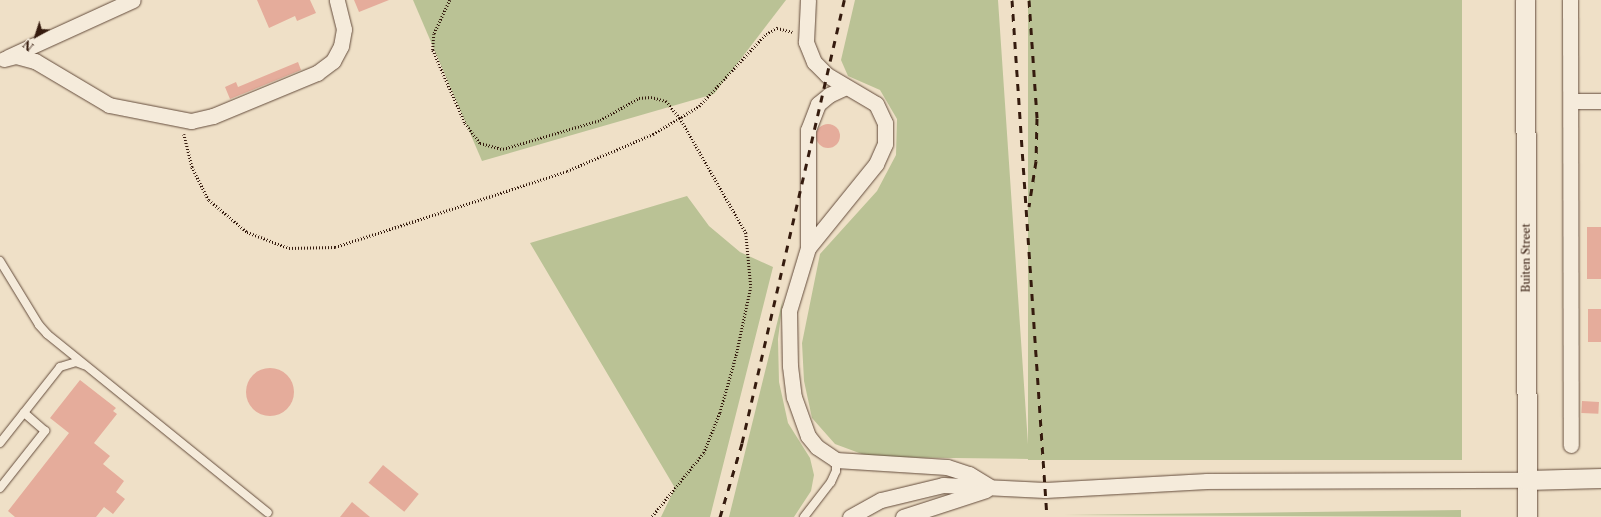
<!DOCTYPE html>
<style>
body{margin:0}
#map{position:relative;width:1601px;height:517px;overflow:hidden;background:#efe0c7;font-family:"Libre Caslon Text",serif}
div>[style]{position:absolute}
.green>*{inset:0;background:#bac295;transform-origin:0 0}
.building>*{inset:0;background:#e5ac9b;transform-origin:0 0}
.round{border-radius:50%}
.path>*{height:2.5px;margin-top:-1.25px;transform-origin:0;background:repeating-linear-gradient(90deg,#351b0e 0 1px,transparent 0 3px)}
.roads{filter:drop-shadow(0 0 1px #644c3c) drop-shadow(0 0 1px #644c3c)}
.service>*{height:8px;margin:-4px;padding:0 4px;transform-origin:4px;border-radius:4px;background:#f5ebdb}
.minor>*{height:15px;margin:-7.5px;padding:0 7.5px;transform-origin:7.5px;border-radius:7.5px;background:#f5ebdb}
.tertiary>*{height:19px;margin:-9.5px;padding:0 9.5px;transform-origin:9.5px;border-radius:9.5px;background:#f5ebdb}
.rail>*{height:3px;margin-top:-1.5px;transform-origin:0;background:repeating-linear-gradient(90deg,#351b0e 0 7px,transparent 0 14px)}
span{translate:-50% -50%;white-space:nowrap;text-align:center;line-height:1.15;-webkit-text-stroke:3px #f5ebdb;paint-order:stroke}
.street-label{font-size:11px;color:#351b0e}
.north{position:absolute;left:16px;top:16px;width:40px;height:40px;-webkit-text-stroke:3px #f5ebdb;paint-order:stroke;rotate:219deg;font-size:11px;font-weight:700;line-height:16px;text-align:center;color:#351b0e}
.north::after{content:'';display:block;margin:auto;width:14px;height:18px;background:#351b0e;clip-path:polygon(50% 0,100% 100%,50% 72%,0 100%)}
</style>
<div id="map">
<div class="green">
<div style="clip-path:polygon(413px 0,786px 0,714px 94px,482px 161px)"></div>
<div style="clip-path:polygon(855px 0,998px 0,1029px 459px,870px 457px,835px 444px,812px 418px,804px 381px,802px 343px,820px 254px,877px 191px,896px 155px,897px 119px,880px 90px,848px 76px,841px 60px)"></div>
<div style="left:1028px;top:0;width:434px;height:460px"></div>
<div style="clip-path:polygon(687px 196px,709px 226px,740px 252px,773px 267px,710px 517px,661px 517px,675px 488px,530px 243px)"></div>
<div style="clip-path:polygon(783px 299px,778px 339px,779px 382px,788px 423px,810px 458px,814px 475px,811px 491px,794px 517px,729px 517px)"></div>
<div style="clip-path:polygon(1461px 510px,1461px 517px,1064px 515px)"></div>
</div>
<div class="building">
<div style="clip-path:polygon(257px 0,310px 0,316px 13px,297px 21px,295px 16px,269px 28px)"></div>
<div style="clip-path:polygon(354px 0,389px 0,359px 12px)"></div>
<div style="clip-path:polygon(298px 62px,301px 70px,230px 99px,225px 87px,236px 82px,238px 87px)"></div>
<div class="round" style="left:816px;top:124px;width:24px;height:24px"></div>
<div style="left:1587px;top:227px;width:14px;height:52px"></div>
<div style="left:1588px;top:309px;width:13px;height:33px"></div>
<div class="round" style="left:246px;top:368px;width:48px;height:48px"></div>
<div style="clip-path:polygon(80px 380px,116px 408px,113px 411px,117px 414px,94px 443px,110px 456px,103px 464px,124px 481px,116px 492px,125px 499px,113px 514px,104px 507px,96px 517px,15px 517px,8px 511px,69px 433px,50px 418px)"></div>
<div style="left:1582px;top:401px;width:17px;height:12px;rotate:3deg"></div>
<div style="left:383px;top:465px;width:46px;height:23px;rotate:39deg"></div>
<div style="clip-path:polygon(352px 502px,370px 517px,340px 517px)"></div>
</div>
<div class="path">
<div style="left:450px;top:0;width:38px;rotate:115deg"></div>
<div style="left:434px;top:34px;width:16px;rotate:94deg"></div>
<div style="left:433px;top:50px;width:80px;rotate:66.3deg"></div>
<div style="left:465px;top:123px;width:25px;rotate:53deg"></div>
<div style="left:480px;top:143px;width:24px;rotate:15deg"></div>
<div style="left:503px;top:149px;width:101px;rotate:-16.6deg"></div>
<div style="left:600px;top:120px;width:45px;rotate:-29.4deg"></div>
<div style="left:639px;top:98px;width:12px;rotate:-5deg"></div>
<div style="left:651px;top:97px;width:16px;rotate:15deg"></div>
<div style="left:666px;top:101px;width:22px;rotate:51deg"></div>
<div style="left:680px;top:118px;width:133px;rotate:60.1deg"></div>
<div style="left:746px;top:233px;width:54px;rotate:84.7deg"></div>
<div style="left:751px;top:287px;width:72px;rotate:102.1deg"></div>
<div style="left:736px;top:357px;width:58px;rotate:105.9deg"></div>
<div style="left:720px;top:413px;width:43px;rotate:111.8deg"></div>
<div style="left:704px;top:453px;width:82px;rotate:129.1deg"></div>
<div style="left:184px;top:134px;width:34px;rotate:76deg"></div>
<div style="left:192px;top:167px;width:37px;rotate:63deg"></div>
<div style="left:209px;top:200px;width:50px;rotate:40.1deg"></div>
<div style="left:247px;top:232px;width:45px;rotate:20.9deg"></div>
<div style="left:289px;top:248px;width:46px;rotate:-1.2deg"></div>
<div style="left:335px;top:247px;width:244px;rotate:-18.1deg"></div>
<div style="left:567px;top:171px;width:94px;rotate:-23.3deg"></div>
<div style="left:653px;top:134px;width:54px;rotate:-31.3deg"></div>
<div style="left:699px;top:106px;width:98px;rotate:-47.1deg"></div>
<div style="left:766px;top:34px;width:13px;rotate:-29deg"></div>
<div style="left:777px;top:28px;width:16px;rotate:14deg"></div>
</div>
<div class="roads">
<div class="service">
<div style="left:0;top:261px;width:75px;rotate:58.6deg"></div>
<div style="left:39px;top:325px;width:12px;rotate:48deg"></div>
<div style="left:47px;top:334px;width:284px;rotate:39deg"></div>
<div style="left:0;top:443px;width:97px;rotate:-51.7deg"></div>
<div style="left:60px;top:367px;width:17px;rotate:-17deg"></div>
<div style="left:76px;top:362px;width:9px;rotate:21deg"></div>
<div style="left:0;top:488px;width:73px;rotate:-51.7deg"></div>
<div style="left:45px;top:431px;width:28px;rotate:-139deg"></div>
<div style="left:804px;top:517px;width:44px;rotate:-52.4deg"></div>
<div style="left:831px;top:482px;width:12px;rotate:-66deg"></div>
<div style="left:836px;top:471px;width:11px;rotate:-90deg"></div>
</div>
<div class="minor">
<div style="left:1570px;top:0;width:445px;rotate:89.9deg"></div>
<div style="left:8px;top:57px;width:137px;rotate:-24.5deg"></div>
<div style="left:4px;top:59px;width:12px;rotate:-14deg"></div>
<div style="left:16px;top:56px;width:20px;rotate:15deg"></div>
<div style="left:35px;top:61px;width:86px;rotate:30.7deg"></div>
<div style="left:109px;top:105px;width:84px;rotate:11deg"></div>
<div style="left:191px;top:121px;width:23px;rotate:-13deg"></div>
<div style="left:213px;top:116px;width:113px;rotate:-22.5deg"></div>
<div style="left:317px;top:73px;width:20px;rotate:-37deg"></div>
<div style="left:333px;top:61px;width:17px;rotate:-62deg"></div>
<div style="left:341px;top:46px;width:17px;rotate:-80deg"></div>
<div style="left:344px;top:29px;width:30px;rotate:-104deg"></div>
<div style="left:846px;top:87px;width:19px;rotate:155deg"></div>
<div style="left:829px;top:95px;width:14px;rotate:141deg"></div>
<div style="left:818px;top:104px;width:28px;rotate:111deg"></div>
<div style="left:808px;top:130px;width:118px;rotate:90deg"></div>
<div style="left:808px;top:248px;width:66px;rotate:106.8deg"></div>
<div style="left:789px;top:311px;width:55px;rotate:89deg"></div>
<div style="left:790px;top:366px;width:31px;rotate:83deg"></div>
<div style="left:794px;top:397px;width:41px;rotate:70.3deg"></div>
<div style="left:808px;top:436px;width:14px;rotate:51deg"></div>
<div style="left:817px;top:447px;width:23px;rotate:34deg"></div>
<div style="left:836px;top:460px;width:111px;rotate:3.6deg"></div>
<div style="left:947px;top:467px;width:23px;rotate:18deg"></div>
<div style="left:969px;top:474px;width:23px;rotate:31deg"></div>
<div style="left:1571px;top:101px;width:30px"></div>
<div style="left:808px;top:248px;width:108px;rotate:-51deg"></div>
<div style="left:876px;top:164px;width:22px;rotate:-66deg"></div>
<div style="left:885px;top:144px;width:21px;rotate:-90deg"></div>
<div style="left:885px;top:123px;width:21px;rotate:-115deg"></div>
<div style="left:876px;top:104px;width:57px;rotate:-149.4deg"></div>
<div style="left:827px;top:75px;width:18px;rotate:-135deg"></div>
<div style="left:814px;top:62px;width:22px;rotate:-112deg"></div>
<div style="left:806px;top:42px;width:42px;rotate:-87.3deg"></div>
<div style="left:850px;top:517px;width:35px;rotate:-29deg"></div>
<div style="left:881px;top:500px;width:64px;rotate:-13.6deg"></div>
<div style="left:943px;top:485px;width:102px;rotate:2.8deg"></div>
<div style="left:1045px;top:490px;width:162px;rotate:-3.2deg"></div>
<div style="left:1207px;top:481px;width:320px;rotate:-0.2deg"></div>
<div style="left:903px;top:517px;width:87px;rotate:-18deg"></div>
</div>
<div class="tertiary">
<div style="left:1525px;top:0;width:517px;rotate:89.78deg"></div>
<div style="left:1527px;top:480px;width:74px;rotate:-1.5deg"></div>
</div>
</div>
<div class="rail">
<div style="left:1012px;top:0;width:518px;rotate:86.13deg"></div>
<div style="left:1029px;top:0;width:118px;rotate:86.1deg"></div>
<div style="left:1037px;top:118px;width:43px;rotate:91.3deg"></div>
<div style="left:1036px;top:161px;width:46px;rotate:98.8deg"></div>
<div style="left:720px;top:517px;width:77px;rotate:-73.4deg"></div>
<div style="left:742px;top:443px;width:455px;rotate:-77deg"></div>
</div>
<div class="street-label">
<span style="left:1526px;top:258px;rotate:-90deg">Buiten Street</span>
</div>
<div class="north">N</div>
</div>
